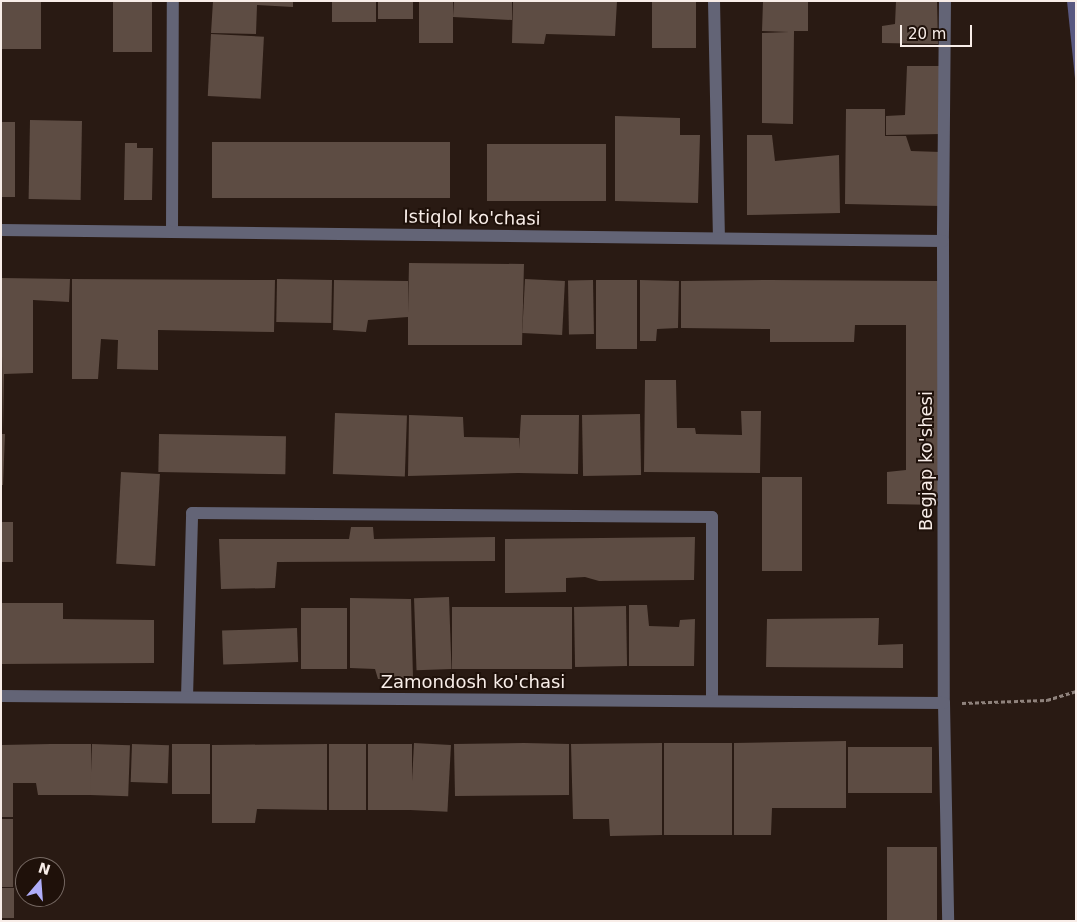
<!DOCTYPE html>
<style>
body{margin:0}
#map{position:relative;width:1077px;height:922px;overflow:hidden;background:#291a13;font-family:"DejaVu Sans",sans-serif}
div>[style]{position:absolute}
.water>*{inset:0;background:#595881}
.building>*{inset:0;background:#5d4c43;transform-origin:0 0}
.path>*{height:3px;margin-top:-1.5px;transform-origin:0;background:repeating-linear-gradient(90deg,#8f827c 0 4px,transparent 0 6.5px)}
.service>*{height:12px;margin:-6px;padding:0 6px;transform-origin:6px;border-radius:6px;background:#636476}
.minor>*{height:12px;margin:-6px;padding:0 6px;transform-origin:6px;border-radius:6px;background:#636476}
span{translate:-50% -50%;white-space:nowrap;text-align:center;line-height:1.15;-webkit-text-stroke:4px #1f110a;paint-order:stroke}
.street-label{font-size:18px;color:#f8ede8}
.frame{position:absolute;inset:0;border:2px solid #f8ede8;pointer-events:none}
.north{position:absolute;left:15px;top:857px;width:50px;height:50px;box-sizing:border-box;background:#1f110a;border:1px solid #766963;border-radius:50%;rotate:18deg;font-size:14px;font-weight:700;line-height:20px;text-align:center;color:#f8ede8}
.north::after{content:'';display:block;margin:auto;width:18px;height:22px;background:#b0aefa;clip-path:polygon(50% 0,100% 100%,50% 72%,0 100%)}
.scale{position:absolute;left:900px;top:25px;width:72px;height:22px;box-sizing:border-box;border:2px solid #f8ede8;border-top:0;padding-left:6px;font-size:15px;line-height:18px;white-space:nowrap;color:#f8ede8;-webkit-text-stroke:4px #1f110a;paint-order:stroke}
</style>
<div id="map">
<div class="water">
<div style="clip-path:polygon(1067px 1px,1076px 1px,1076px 88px)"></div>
</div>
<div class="building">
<div style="left:1px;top:1px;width:40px;height:48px"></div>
<div style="left:113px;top:1px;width:39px;height:51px"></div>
<div style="clip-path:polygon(213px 1px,293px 1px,293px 7px,257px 5px,256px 34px,211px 33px)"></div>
<div style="left:332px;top:1px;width:44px;height:21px"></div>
<div style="left:378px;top:1px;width:35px;height:18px"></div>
<div style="left:419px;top:1px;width:34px;height:42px"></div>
<div style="clip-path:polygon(454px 1px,512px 1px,512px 20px,453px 17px)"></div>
<div style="clip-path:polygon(513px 1px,617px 1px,615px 36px,546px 34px,544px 44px,512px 43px)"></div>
<div style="left:652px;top:1px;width:44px;height:47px"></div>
<div style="clip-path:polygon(763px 1px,808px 1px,808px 31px,794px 31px,793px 124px,762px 123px,762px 33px,789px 32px,762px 31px)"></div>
<div style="clip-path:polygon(896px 1px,937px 1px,938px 44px,882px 43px,882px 26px,895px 24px)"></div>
<div style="left:211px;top:34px;width:53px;height:62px;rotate:3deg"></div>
<div style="clip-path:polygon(907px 66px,943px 66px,942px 134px,886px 135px,886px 116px,905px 115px)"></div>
<div style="clip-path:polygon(846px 109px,885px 109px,885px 136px,906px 136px,911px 151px,941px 152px,941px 206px,845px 204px)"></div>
<div style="clip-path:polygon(615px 116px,680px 118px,680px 135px,700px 135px,698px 203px,615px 201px)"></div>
<div style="left:30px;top:120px;width:52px;height:79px;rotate:1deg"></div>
<div style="left:1px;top:122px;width:14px;height:75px"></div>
<div style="clip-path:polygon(747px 135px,772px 135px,775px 161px,839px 155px,840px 213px,747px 215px)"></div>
<div style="left:450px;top:142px;width:56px;height:238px;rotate:90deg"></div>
<div style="clip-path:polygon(125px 143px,137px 143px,137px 148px,153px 148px,152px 200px,124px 200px)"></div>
<div style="left:487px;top:144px;width:119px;height:57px"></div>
<div style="clip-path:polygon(409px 263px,524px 264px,522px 345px,408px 345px,408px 317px,368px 320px,366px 332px,333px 330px,334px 280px,408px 281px,408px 313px)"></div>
<div style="clip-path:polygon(1px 278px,70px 279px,69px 302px,33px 300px,33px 373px,4px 374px,3px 431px)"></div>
<div style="clip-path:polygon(72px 279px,275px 280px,274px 332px,158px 330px,158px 370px,117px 369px,118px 340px,101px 339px,98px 379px,72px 379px)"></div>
<div style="left:525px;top:279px;width:40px;height:54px;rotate:3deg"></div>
<div style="left:332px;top:280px;width:43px;height:55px;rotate:91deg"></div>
<div style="left:593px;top:280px;width:54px;height:25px;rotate:89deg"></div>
<div style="left:596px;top:280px;width:41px;height:69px"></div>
<div style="clip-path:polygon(640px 280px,679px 281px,678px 328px,657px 329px,656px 341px,640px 341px)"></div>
<div style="clip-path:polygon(770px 280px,939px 281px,941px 505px,887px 504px,887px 472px,906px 470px,906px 325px,855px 325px,854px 342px,770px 342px,770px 329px,681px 328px,681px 281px)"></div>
<div style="clip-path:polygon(645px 380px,676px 380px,677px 428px,695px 428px,696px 434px,742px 435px,741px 411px,761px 411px,760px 473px,644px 472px)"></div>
<div style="left:335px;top:413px;width:72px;height:61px;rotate:2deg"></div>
<div style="left:640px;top:414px;width:61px;height:58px;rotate:89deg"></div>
<div style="clip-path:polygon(409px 415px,463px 417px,464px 437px,519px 438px,519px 449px,521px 415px,579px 415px,578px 474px,518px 473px,408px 476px)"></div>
<div style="clip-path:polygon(1px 434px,5px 434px,3px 485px,1px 485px)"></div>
<div style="left:159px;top:434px;width:127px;height:38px;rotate:1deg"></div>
<div style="left:121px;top:472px;width:39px;height:92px;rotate:3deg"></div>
<div style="left:762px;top:477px;width:40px;height:94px"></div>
<div style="left:1px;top:522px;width:12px;height:40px"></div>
<div style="clip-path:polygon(351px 527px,373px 527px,374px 539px,495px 537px,495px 561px,277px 562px,275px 588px,221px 589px,219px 539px,349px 539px)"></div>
<div style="clip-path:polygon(695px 537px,694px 580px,599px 581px,585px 577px,566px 578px,566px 592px,505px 593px,505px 539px)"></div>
<div style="left:449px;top:597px;width:72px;height:35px;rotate:88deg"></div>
<div style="clip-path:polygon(350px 598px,411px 599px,413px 678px,378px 679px,375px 669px,350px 668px)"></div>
<div style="clip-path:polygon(1px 603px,63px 603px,63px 619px,154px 620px,154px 663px,1px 664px)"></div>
<div style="clip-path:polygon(629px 605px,647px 605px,649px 626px,679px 627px,680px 620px,695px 619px,694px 666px,629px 666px)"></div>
<div style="left:626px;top:606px;width:60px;height:52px;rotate:89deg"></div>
<div style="left:452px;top:607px;width:120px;height:62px"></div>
<div style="left:301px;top:608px;width:46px;height:61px"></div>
<div style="clip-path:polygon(879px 618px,878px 645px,903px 644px,903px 668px,766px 667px,767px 619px)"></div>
<div style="left:297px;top:628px;width:34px;height:75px;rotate:88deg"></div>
<div style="clip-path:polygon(846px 741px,846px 808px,772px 808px,771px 835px,734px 835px,734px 743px)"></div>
<div style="left:414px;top:743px;width:37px;height:67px;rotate:3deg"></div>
<div style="clip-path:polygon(524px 743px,569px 744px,569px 795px,455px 796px,454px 744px)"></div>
<div style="clip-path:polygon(662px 743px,662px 835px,610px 836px,609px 819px,573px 819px,571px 744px)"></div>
<div style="left:664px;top:743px;width:68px;height:92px"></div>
<div style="clip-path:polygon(51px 744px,91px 744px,91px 795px,38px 795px,36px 783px,13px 783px,13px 817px,1px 817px,1px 745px)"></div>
<div style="left:92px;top:744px;width:38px;height:51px;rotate:2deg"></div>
<div style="left:132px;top:744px;width:37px;height:38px;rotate:2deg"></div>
<div style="left:210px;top:744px;width:50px;height:38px;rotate:90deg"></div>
<div style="clip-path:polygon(327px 744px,327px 810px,257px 809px,255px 823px,212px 823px,212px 745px)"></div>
<div style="left:329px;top:744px;width:37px;height:66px"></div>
<div style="left:412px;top:744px;width:66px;height:44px;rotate:90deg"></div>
<div style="left:932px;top:747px;width:46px;height:84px;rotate:90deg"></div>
<div style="left:1px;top:819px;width:12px;height:68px"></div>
<div style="left:887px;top:847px;width:50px;height:74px"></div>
<div style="left:1px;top:888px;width:13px;height:30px"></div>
</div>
<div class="path">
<div style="left:962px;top:703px;width:85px;rotate:-2deg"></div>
<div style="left:1047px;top:700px;width:30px;rotate:-17deg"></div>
</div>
<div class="service">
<div style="left:714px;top:1px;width:237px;rotate:88.8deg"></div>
<div style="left:172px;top:232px;width:231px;rotate:-89.8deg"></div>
<div style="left:187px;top:697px;width:184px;rotate:-88.4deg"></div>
<div style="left:192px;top:513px;width:520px;rotate:0.44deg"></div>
<div style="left:712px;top:517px;width:184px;rotate:90deg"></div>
</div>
<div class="minor">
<div style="left:945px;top:1px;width:240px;rotate:90.5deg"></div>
<div style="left:943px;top:241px;width:462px;rotate:89.9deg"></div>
<div style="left:944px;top:703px;width:218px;rotate:88.9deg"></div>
<div style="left:1px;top:230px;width:942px;rotate:0.67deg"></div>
<div style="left:1px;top:696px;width:943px;rotate:0.43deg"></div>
</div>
<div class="street-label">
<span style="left:472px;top:218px;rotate:1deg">Istiqlol ko'chasi</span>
<span style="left:926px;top:461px;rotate:-90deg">Begjap ko'shesi</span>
<span style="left:473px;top:682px">Zamondosh ko'chasi</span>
</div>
<div class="frame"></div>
<div class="north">N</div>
<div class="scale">20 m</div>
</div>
